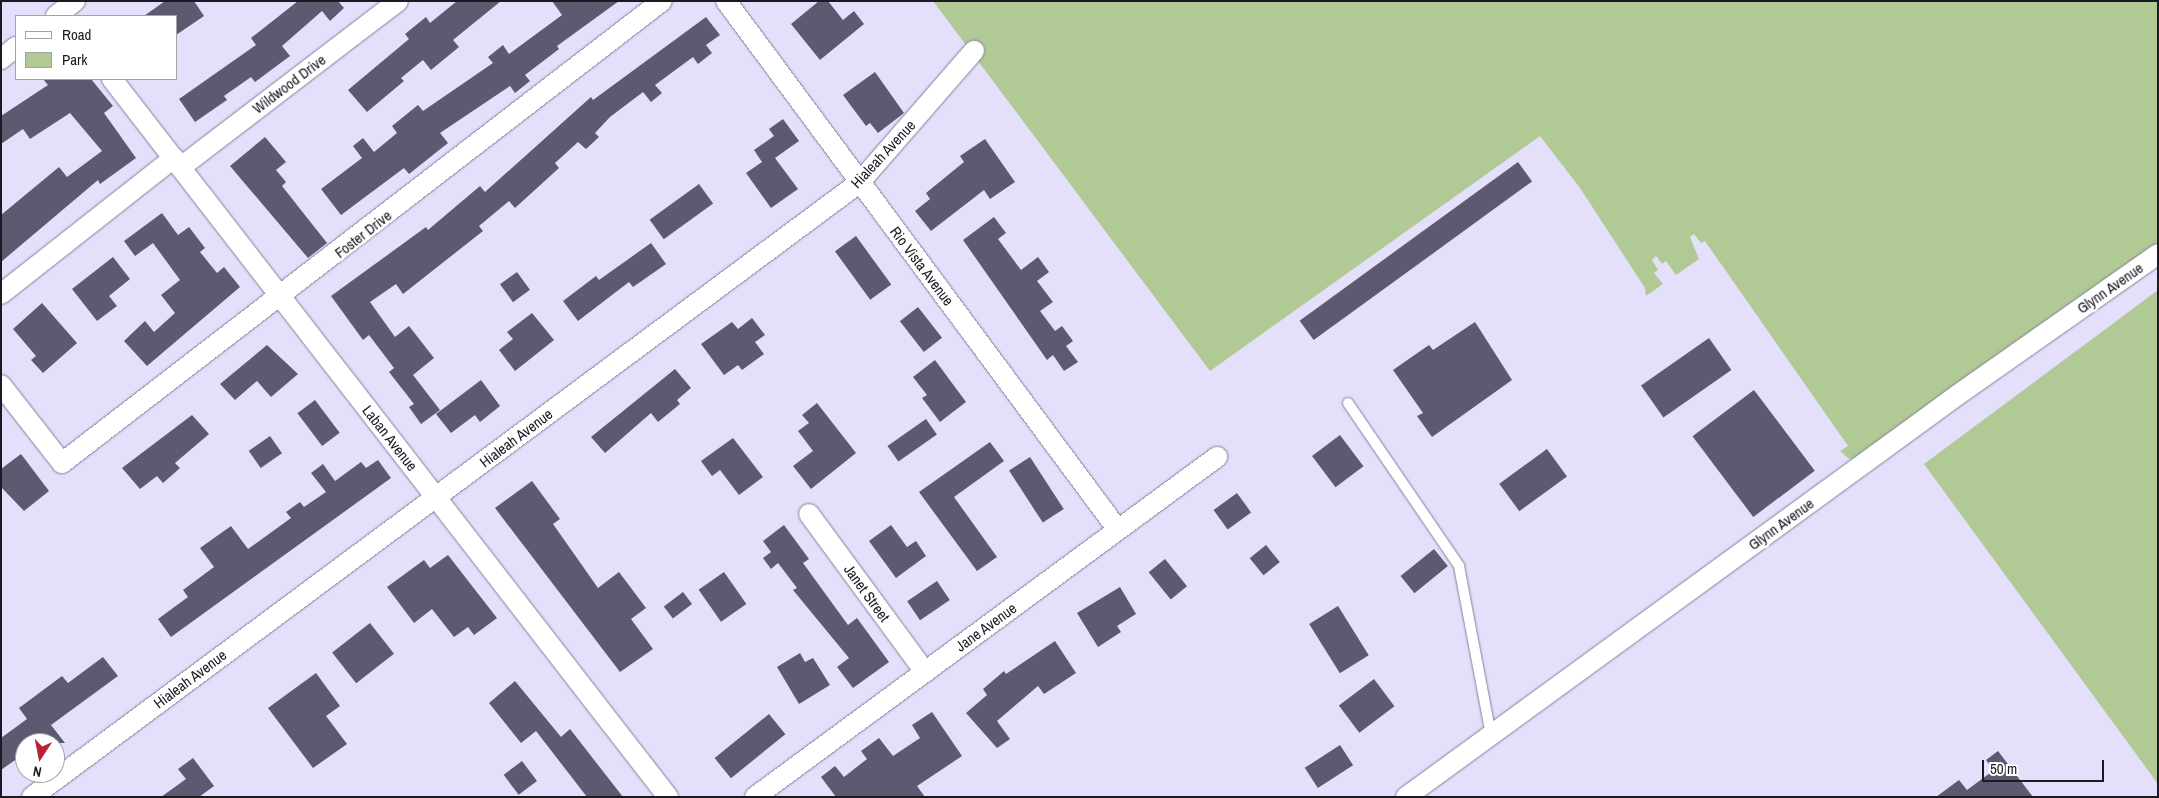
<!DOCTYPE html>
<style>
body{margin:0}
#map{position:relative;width:2159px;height:798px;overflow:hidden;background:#e4e0fc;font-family:"Archivo Narrow",sans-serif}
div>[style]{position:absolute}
.green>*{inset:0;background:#b1c995}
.building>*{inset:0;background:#5c5970;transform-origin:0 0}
.roads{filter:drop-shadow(0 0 1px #84819a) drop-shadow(0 0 1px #84819a)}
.lane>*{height:10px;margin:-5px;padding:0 5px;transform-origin:5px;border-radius:5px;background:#fff}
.street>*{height:20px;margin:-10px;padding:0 10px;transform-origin:10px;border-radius:10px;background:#fff}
span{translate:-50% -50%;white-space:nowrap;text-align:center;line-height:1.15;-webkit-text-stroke:5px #fff;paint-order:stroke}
.street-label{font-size:15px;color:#1b1a23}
.frame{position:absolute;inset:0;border:2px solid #1b1a23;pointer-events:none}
.legend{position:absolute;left:15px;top:15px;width:162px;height:65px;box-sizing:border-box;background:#fff;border:1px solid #a4a3a7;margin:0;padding:6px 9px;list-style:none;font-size:15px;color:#1b1a23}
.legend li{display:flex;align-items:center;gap:10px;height:25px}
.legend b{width:25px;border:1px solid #a4a3a7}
.north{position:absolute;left:15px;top:733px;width:50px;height:50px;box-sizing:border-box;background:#fff;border:1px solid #a4a3a7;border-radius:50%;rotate:191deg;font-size:14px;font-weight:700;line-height:20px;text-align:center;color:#1b1a23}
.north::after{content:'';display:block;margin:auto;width:18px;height:22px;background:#b72535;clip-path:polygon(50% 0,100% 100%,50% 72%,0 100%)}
.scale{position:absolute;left:1982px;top:760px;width:122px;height:22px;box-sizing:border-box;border:2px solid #1b1a23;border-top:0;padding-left:6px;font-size:15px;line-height:18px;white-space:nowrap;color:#1b1a23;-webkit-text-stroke:4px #fff;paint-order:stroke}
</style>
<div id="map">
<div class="green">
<div style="clip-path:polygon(933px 1px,2158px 1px,2158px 246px,1856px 460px,1848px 458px,1840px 451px,1848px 446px,1705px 241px,1701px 243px,1694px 234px,1690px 237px,1699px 259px,1676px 275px,1666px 261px,1662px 264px,1656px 256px,1652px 260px,1658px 270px,1654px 273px,1663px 284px,1646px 296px,1645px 288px,1580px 188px,1540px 136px,1210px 371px)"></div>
<div style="clip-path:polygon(2158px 290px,2158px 784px,1924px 464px)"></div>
</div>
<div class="building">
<div style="clip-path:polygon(165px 1px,194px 1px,204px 16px,176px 35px,176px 16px,144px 16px)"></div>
<div style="clip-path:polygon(298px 1px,338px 1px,344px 8px,330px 21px,322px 11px,282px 46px,290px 56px,255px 82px,251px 77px,224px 96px,227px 100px,195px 122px,179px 99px,256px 45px,251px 38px)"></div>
<div style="clip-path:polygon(457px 1px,501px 1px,453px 40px,459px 47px,431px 70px,423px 60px,401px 78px,404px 81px,367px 112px,348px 90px,409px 39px,405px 34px,426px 17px,430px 23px)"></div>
<div style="clip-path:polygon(552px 1px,619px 1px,557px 46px,559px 49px,525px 75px,530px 81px,515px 93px,510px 86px,440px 133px,448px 143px,409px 174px,404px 168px,341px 215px,321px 189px,362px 158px,353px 146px,363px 138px,374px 152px,397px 133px,392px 126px,418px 105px,423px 111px,493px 63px,488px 57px,503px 45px,509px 54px,562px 15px)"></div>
<div style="clip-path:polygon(819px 1px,828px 1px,843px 20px,854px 11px,864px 24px,820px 60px,791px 24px)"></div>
<div style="clip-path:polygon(706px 17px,720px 35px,706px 45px,712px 53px,698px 64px,693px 57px,655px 85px,662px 93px,651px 102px,643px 92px,610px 117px,595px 133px,599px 137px,586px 149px,578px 142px,555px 163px,559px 168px,515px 208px,509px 201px,479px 226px,483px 231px,403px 294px,396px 284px,370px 302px,395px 337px,409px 326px,434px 358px,413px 375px,440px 410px,421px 424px,409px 407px,414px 404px,389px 372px,394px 368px,369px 335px,363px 340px,331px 296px,426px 227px,428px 230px,480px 186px,485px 192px,591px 97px,593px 100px)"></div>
<div style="clip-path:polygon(875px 72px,904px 113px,878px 133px,870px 123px,866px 126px,843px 95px)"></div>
<div style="clip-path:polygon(43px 79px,91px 79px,113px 106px,104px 113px,136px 158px,100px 184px,98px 180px,1px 262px,1px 215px,59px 167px,67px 177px,102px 151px,70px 113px,30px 139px,23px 129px,1px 144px,1px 116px,48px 85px)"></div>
<div style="clip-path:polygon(783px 119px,799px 141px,775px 158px,798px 189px,771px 208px,746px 173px,762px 162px,754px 150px,774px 136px,769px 129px)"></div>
<div style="clip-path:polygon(265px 137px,286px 162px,276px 170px,286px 182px,282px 186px,327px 243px,308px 258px,230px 166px)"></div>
<div style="clip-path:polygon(985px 139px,1015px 182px,990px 199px,984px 190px,931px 231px,915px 211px,930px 199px,926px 193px,964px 162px,960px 156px)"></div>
<div style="left:1518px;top:162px;width:24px;height:270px;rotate:54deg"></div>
<div style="left:699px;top:184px;width:24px;height:61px;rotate:54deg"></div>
<div style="clip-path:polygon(162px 213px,178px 235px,189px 227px,205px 248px,200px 252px,217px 273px,224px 267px,240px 287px,147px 366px,124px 341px,145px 321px,154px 332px,175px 313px,161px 295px,180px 280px,153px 243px,135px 256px,124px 241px)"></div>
<div style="clip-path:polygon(994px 217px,1006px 233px,998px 239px,1021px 270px,1038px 257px,1049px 272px,1037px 281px,1053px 302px,1040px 311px,1055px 331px,1062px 326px,1073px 341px,1066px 346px,1078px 362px,1064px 371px,1053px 355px,1047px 360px,963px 240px)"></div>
<div style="left:856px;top:236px;width:60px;height:26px;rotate:54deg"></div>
<div style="clip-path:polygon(651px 243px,666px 264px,633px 287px,629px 282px,578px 321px,563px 301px,596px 276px,599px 280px)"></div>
<div style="clip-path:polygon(113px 257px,130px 279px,109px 296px,117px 306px,97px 321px,72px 289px)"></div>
<div style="left:517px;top:272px;width:22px;height:21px;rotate:54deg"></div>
<div style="clip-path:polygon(42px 303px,77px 343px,43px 373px,31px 360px,36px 356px,13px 329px)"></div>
<div style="left:918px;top:307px;width:39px;height:23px;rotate:52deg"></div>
<div style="clip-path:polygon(532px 313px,554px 340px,515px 371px,499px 350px,513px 339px,507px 332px)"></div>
<div style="clip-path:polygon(752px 318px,765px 335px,755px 342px,764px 354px,742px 370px,738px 365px,724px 375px,701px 344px,732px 322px,738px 329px)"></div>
<div style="clip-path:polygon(1475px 322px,1512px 380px,1432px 437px,1417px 416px,1423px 413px,1393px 370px,1429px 345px,1433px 350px)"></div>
<div style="left:1709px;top:338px;width:39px;height:83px;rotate:55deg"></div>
<div style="clip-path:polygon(267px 345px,298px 374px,271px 397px,257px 381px,235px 400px,220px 384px)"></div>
<div style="clip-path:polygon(935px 360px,966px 402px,940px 422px,922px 398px,927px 395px,913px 377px)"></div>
<div style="clip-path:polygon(675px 369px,691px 388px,677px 400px,680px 404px,658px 422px,651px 413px,605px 453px,591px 437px)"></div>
<div style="clip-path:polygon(481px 380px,500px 406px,480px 422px,475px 415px,451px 433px,436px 414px)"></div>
<div style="left:1754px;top:390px;width:101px;height:77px;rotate:53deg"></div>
<div style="left:315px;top:400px;width:41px;height:22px;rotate:53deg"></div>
<div style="clip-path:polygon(817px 403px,856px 453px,811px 489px,793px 466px,813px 451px,798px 431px,809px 423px,802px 415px)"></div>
<div style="clip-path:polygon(192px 415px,209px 434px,175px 463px,180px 468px,163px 483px,157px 476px,140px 489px,122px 468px)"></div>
<div style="left:926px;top:419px;width:19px;height:47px;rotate:55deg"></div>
<div style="left:1340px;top:435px;width:39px;height:35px;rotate:53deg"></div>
<div style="left:270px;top:436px;width:21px;height:26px;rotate:55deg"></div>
<div style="clip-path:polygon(733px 438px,763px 477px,739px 495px,720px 470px,712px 476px,701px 461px)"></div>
<div style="clip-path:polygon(990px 442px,1004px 461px,954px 497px,997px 557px,977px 571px,919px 492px)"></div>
<div style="left:1547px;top:449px;width:34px;height:59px;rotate:54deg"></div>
<div style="clip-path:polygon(21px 454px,49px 491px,24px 511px,1px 487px,1px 469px)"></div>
<div style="left:1030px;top:457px;width:62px;height:25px;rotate:57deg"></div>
<div style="clip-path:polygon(378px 460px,391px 478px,171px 637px,158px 619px,188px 597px,183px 590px,214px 567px,200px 548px,231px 526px,248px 549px,291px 518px,286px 512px,300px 502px,304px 507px,326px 492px,311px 473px,323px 464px,335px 481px,361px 462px,366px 468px)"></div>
<div style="clip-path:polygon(532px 481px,560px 519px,553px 524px,598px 588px,619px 572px,646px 608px,631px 619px,653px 649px,620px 672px,495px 508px)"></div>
<div style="left:1237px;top:493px;width:24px;height:29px;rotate:54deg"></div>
<div style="clip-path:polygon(784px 525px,809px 559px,803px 563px,848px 625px,857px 618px,889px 662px,853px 688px,837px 667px,849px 658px,793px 590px,797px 588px,778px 563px,771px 569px,763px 558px,771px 552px,763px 541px)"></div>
<div style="clip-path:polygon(891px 525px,907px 547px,916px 541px,926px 556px,896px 578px,869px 541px)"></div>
<div style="left:1266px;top:545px;width:22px;height:21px;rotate:51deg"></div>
<div style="left:1434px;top:549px;width:22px;height:43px;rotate:51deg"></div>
<div style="clip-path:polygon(448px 555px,497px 618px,474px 635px,468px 627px,454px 637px,432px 609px,414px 623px,387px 587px,424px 560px,430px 568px)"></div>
<div style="left:1165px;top:559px;width:35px;height:21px;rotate:51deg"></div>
<div style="left:724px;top:572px;width:39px;height:31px;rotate:55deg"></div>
<div style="left:937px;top:581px;width:23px;height:36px;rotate:56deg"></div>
<div style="clip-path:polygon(1120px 587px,1136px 614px,1117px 626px,1121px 632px,1098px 647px,1077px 613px)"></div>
<div style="left:683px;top:592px;width:15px;height:24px;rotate:53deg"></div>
<div style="left:1338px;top:606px;width:58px;height:34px;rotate:58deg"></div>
<div style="left:370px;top:623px;width:39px;height:48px;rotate:52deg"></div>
<div style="clip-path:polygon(1055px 641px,1076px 673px,1044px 694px,1038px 686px,997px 721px,1010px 739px,997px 748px,966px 713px,987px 695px,983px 689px,1004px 671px,1006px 674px)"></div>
<div style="clip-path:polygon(800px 653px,805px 662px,813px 658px,830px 685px,799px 704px,777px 667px)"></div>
<div style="clip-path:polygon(103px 657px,118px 676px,51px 725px,65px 743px,25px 743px,25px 753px,1px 770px,1px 738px,27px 719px,19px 708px,62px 676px,68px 683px)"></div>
<div style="clip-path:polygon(316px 673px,340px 706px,326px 716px,347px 744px,313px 768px,268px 708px)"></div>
<div style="left:1374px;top:679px;width:34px;height:44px;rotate:53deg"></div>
<div style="clip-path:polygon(515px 681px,561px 737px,570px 729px,623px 797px,587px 797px,536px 731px,521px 743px,489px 703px)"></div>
<div style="clip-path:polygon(932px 712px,962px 756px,917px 786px,925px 797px,836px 797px,821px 777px,835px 766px,844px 777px,867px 759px,861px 751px,879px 738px,893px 756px,920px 738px,912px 725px)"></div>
<div style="left:769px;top:714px;width:26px;height:70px;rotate:51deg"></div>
<div style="left:1340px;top:745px;width:24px;height:42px;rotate:57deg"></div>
<div style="clip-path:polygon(1998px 751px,2033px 797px,1936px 797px,1959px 780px,1967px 790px,1994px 770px,1986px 760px)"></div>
<div style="clip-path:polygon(193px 758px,214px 786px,199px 797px,161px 797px,186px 779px,178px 769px)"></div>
<div style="left:522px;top:761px;width:25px;height:23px;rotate:53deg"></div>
</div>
<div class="roads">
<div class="lane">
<div style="left:1348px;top:403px;width:197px;rotate:55.7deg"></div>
<div style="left:1459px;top:566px;width:173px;rotate:79.3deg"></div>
</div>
<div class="street">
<div style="left:726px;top:1px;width:658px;rotate:53.46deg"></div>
<div style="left:56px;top:16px;width:24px;rotate:-38deg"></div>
<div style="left:1px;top:59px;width:19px;rotate:-39deg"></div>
<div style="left:112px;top:79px;width:908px;rotate:52.25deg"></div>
<div style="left:181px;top:167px;width:273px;rotate:-37.4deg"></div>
<div style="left:1px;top:294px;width:220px;rotate:-38.2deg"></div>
<div style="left:1px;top:385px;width:99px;rotate:52deg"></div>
<div style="left:62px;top:463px;width:757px;rotate:-37.6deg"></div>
<div style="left:809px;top:514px;width:196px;rotate:53.7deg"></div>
<div style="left:32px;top:797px;width:1031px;rotate:-36.6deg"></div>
<div style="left:860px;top:182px;width:174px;rotate:-49deg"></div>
<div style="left:755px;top:797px;width:574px;rotate:-36.35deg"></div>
<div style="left:1406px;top:797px;width:684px;rotate:-36.08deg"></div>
<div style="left:1959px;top:394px;width:243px;rotate:-35.1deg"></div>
</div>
</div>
<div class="street-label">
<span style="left:289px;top:84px;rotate:-37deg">Wildwood Drive</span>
<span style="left:883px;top:154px;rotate:-47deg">Hialeah Avenue</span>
<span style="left:363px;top:234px;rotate:-38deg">Foster Drive</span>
<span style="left:922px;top:266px;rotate:53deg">Rio Vista Avenue</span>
<span style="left:2110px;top:288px;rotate:-35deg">Glynn Avenue</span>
<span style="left:390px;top:438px;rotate:52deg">Laban Avenue</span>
<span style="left:516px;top:438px;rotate:-37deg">Hialeah Avenue</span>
<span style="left:1781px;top:524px;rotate:-36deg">Glynn Avenue</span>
<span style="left:867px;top:593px;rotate:54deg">Janet Street</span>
<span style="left:986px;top:627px;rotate:-36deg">Jane Avenue</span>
<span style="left:190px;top:679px;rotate:-37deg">Hialeah Avenue</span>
</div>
<div class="frame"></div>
<ul class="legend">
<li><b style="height:6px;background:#fff"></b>Road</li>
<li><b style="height:14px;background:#b1c995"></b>Park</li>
</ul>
<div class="north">N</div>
<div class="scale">50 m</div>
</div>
